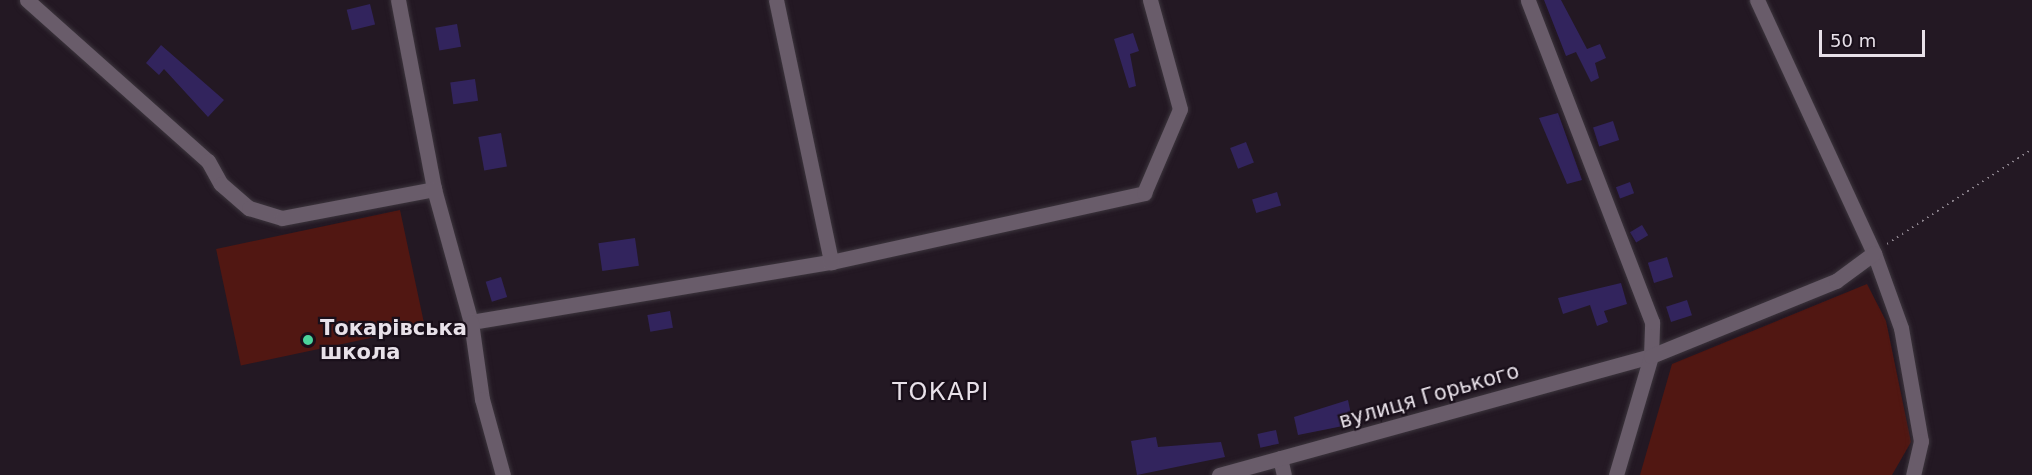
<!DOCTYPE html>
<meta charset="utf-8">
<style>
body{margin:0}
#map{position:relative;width:2032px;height:475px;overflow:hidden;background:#231823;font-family:"DejaVu Sans",sans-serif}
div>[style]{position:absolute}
.green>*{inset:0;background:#511712;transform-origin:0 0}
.building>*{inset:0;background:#32245d;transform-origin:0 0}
.path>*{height:2px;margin-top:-1px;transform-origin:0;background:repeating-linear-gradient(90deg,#8d848e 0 1.5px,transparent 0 6px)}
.roads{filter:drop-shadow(0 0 2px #3c353d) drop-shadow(0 0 2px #3c353d)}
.minor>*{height:15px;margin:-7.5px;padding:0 7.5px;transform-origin:7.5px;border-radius:7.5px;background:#695c6a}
.dots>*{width:16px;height:16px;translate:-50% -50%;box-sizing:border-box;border:3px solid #190f1a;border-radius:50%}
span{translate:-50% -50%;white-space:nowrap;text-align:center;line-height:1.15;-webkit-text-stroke:4.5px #190f1a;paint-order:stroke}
.poi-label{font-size:21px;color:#e8e1e9;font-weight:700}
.left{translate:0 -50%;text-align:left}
.street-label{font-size:21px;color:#e8e1e9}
.quarter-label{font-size:24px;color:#e8e1e9;letter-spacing:1.5px}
.scale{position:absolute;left:1819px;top:30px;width:106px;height:27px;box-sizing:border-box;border:3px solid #e8e1e9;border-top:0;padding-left:8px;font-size:18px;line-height:21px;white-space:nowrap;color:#e8e1e9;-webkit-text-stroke:4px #190f1a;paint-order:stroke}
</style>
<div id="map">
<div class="green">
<div style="left:400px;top:210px;width:119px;height:188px;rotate:78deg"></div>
<div style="clip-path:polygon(1867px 284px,1886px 321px,1911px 442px,1892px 475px,1640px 475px,1672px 364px)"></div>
</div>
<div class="building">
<div style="clip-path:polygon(1544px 0,1561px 0,1587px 49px,1600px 44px,1606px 58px,1595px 63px,1599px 78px,1591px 82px,1576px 52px,1566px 56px)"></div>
<div style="left:370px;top:4px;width:21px;height:24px;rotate:76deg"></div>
<div style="left:457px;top:24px;width:23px;height:22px;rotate:80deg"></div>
<div style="clip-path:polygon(1133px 33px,1139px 51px,1130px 54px,1136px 86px,1129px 88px,1114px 39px)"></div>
<div style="clip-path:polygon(161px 45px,224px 100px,208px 117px,164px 69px,159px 75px,146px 63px)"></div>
<div style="left:475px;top:79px;width:22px;height:25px;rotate:82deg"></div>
<div style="clip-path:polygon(1558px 113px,1582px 180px,1567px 184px,1539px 118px)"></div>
<div style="left:1613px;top:121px;width:20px;height:21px;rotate:72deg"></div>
<div style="left:501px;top:133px;width:34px;height:23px;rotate:80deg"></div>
<div style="left:1246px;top:142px;width:22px;height:17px;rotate:69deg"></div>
<div style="left:1630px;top:182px;width:12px;height:15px;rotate:70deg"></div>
<div style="left:1277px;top:192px;width:14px;height:26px;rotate:73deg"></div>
<div style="left:1642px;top:225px;width:12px;height:14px;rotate:59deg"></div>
<div style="left:635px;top:238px;width:28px;height:37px;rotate:82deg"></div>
<div style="left:1667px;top:257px;width:21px;height:20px;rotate:73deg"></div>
<div style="left:501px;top:277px;width:21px;height:16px;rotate:73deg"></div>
<div style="clip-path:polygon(1621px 283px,1627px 304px,1604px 311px,1608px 322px,1597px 326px,1590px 305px,1563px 314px,1558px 298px)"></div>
<div style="left:1687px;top:300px;width:16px;height:22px;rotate:72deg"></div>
<div style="left:670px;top:311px;width:17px;height:23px;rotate:80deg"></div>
<div style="clip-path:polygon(1348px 400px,1353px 424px,1298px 435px,1294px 417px)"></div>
<div style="left:1276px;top:430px;width:14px;height:19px;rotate:78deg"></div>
<div style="clip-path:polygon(1156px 437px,1158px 447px,1221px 442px,1225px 457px,1137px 475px,1131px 441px)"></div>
</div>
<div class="path">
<div style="left:1887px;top:244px;width:173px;rotate:-33.2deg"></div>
</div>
<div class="roads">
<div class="minor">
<div style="left:27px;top:0;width:242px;rotate:41.7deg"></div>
<div style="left:208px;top:161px;width:26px;rotate:61deg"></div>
<div style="left:221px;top:184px;width:37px;rotate:41deg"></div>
<div style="left:249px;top:208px;width:34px;rotate:17deg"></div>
<div style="left:282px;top:218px;width:155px;rotate:-10.8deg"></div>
<div style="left:398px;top:0;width:192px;rotate:79.2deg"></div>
<div style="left:434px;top:189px;width:138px;rotate:74.5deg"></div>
<div style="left:471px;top:322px;width:365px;rotate:-9.5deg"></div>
<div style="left:831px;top:262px;width:321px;rotate:-12.4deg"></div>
<div style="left:1144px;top:193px;width:91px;rotate:-66.8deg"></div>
<div style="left:1180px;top:109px;width:113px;rotate:-105.4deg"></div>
<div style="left:776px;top:0;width:268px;rotate:78.1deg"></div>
<div style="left:1757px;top:0;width:279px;rotate:65.2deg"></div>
<div style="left:1874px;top:253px;width:80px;rotate:70.2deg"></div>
<div style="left:1901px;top:328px;width:115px;rotate:80deg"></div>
<div style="left:1921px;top:441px;width:35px;rotate:103deg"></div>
<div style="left:471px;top:322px;width:78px;rotate:81.9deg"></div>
<div style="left:482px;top:399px;width:79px;rotate:74.6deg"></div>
<div style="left:1280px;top:458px;width:17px;rotate:77deg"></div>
<div style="left:1219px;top:475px;width:448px;rotate:-15.4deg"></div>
<div style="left:1651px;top:356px;width:34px;rotate:-88deg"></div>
<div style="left:1652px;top:322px;width:345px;rotate:-111.1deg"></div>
<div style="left:1616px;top:475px;width:124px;rotate:-73.6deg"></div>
<div style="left:1651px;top:356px;width:200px;rotate:-22.1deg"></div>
<div style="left:1836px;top:281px;width:47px;rotate:-36.4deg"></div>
</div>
</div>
<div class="dots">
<div style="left:308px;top:340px;background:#4cd49b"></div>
</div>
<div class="poi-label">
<span class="left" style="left:320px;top:340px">Токарівська<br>школа</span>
</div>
<div class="street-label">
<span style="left:1429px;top:396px;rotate:-16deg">вулиця Горького</span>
</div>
<div class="quarter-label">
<span style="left:941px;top:393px">ТОКАРІ</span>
</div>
<div class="scale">50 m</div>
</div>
